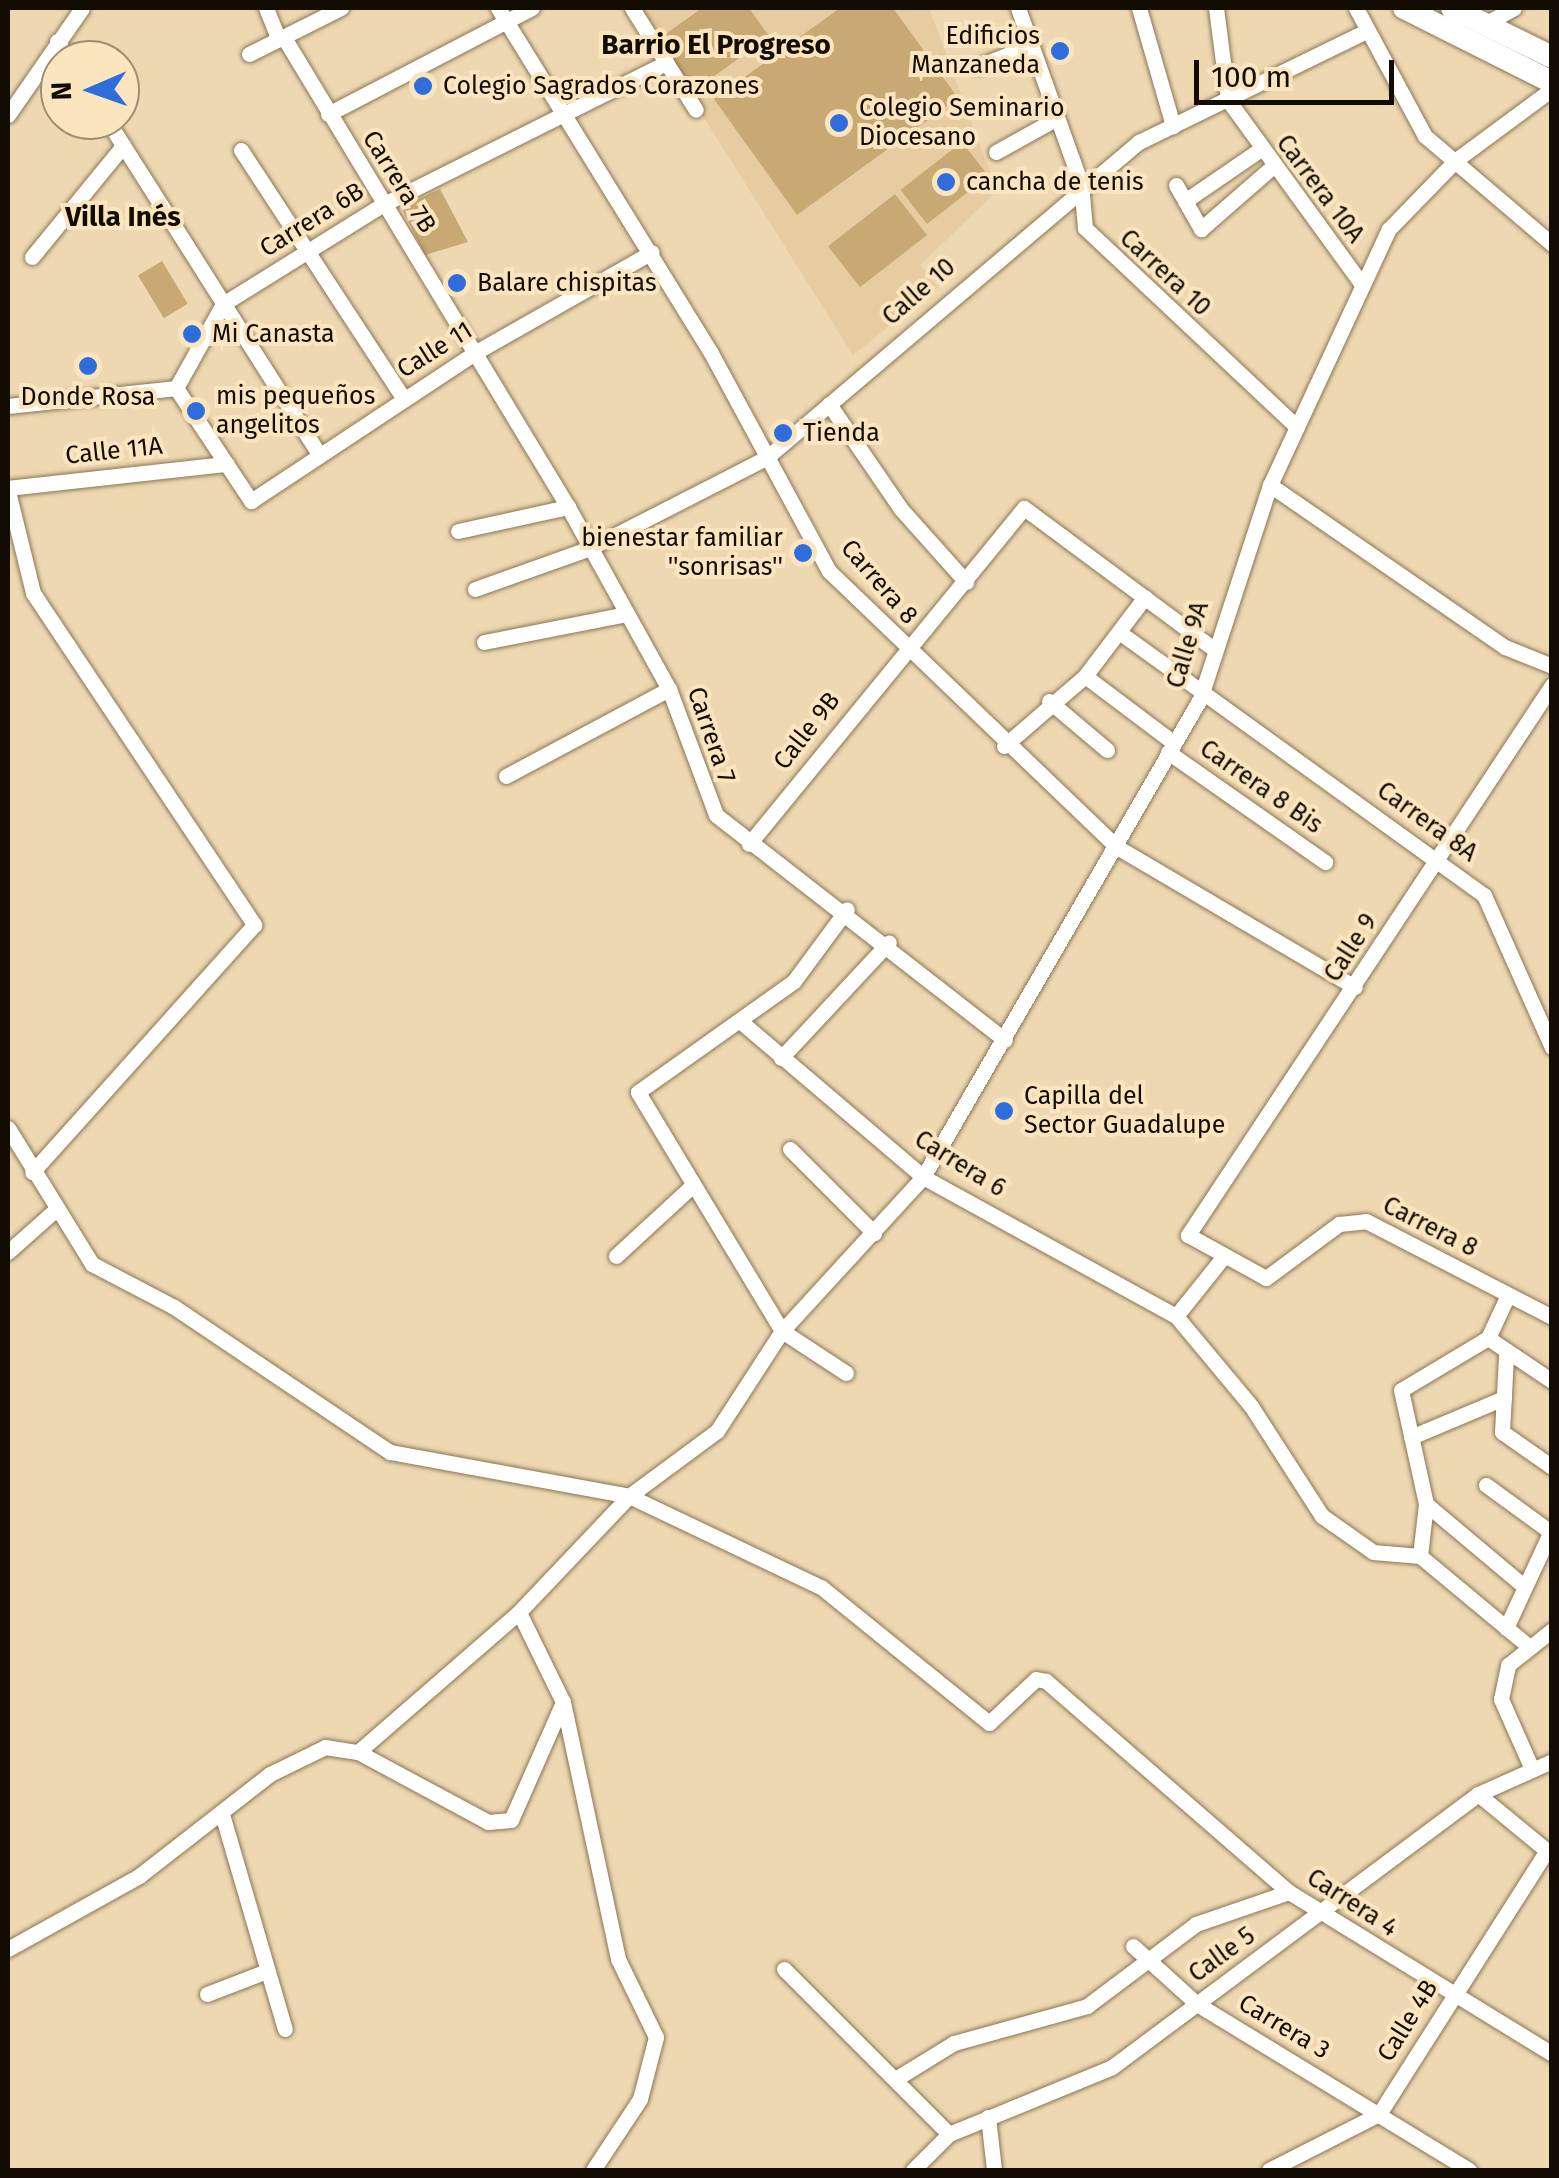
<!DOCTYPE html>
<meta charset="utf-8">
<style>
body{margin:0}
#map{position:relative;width:1559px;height:2178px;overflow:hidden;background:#eed8b2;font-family:"Fira Sans",sans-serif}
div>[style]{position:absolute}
.built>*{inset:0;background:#e6cca0}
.green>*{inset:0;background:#c8a973;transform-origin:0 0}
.roads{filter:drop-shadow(0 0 2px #8a7653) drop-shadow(0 0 2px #8a7653)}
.street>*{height:15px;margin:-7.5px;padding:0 7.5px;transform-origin:7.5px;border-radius:7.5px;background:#fff}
.secondary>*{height:22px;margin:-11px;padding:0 11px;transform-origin:11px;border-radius:11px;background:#fff}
.dots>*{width:28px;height:28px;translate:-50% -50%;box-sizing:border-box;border:5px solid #fbe5bf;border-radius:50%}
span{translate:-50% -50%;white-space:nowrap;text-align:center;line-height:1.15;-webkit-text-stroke:8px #fbe5bf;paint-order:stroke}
.poi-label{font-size:25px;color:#130c02}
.right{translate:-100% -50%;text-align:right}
.left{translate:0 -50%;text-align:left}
.street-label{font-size:25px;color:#130c02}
.neighbourhood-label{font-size:28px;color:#130c02;font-weight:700}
.frame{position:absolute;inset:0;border:10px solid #130c02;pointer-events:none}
.north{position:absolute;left:40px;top:40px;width:100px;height:100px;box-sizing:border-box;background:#fbe5bf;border:2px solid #9e8e73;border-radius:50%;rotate:268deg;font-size:28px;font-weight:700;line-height:40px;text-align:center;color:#130c02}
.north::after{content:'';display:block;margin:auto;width:35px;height:45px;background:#2f6ddb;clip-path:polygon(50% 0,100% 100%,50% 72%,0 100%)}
.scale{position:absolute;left:1194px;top:60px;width:200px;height:45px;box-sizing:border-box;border:5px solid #130c02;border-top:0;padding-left:12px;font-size:30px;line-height:35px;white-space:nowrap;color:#130c02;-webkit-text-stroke:8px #fbe5bf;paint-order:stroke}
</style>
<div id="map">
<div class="built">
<div style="clip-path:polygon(635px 8px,929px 8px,997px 191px,920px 265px,938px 287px,853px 355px)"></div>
</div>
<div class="green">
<div style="clip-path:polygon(702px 8px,749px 8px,769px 36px,694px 91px,657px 40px)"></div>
<div style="clip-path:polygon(840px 8px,893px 8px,958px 98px,797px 215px,714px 99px)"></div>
<div style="left:962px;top:142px;width:43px;height:78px;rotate:52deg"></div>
<div style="clip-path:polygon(440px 189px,468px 242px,425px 255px,401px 207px)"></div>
<div style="left:895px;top:194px;width:52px;height:85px;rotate:52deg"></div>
<div style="left:162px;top:261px;width:50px;height:28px;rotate:59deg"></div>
</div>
<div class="roads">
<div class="street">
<div style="left:266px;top:8px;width:32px;rotate:68deg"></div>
<div style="left:498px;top:8px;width:405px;rotate:58.3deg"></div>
<div style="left:711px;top:353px;width:248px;rotate:61.6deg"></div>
<div style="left:829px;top:571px;width:399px;rotate:43.8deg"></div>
<div style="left:1117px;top:847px;width:276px;rotate:30.5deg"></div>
<div style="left:632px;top:8px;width:120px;rotate:57.9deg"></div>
<div style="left:1018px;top:8px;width:187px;rotate:70.3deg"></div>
<div style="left:1081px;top:184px;width:44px;rotate:84.8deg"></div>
<div style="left:1085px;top:228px;width:289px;rotate:43.2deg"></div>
<div style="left:1139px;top:8px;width:123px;rotate:73.9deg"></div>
<div style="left:1216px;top:8px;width:93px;rotate:82.6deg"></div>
<div style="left:1228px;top:100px;width:226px;rotate:54deg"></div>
<div style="left:1356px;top:8px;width:145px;rotate:61.7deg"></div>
<div style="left:1425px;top:136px;width:167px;rotate:40.4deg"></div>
<div style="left:1485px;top:24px;width:33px;rotate:-29deg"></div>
<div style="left:283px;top:36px;width:551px;rotate:58.82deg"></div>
<div style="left:568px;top:507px;width:208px;rotate:61deg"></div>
<div style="left:669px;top:689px;width:134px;rotate:69.5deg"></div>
<div style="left:716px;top:815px;width:366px;rotate:37.9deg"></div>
<div style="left:57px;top:41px;width:22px;rotate:58deg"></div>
<div style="left:249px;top:54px;width:103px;rotate:-26.6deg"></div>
<div style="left:979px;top:66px;width:57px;rotate:-21.6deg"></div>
<div style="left:328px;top:114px;width:230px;rotate:-27.5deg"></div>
<div style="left:8px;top:115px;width:130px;rotate:-55.3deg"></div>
<div style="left:107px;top:120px;width:397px;rotate:57.6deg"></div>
<div style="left:241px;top:150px;width:296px;rotate:56.8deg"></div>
<div style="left:996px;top:152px;width:70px;rotate:-29.1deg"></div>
<div style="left:1176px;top:185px;width:51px;rotate:60.4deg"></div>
<div style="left:1201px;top:229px;width:93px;rotate:-41.1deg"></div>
<div style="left:1185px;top:201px;width:88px;rotate:-34.4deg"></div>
<div style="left:32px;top:257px;width:144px;rotate:-50.7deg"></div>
<div style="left:176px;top:388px;width:136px;rotate:56.4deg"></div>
<div style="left:251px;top:501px;width:270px;rotate:-33.5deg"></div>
<div style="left:476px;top:352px;width:202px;rotate:-29.6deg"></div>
<div style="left:829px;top:404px;width:127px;rotate:55.6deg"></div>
<div style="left:901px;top:509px;width:98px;rotate:48.3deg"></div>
<div style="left:8px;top:406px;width:169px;rotate:-6.1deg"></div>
<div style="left:176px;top:388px;width:96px;rotate:-60.8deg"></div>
<div style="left:223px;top:304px;width:187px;rotate:-31.9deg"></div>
<div style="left:382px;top:205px;width:318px;rotate:-26.6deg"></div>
<div style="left:1270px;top:485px;width:285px;rotate:34.6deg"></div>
<div style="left:1505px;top:647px;width:51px;rotate:22deg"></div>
<div style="left:8px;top:488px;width:220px;rotate:-6.3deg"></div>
<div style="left:8px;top:491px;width:105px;rotate:76.2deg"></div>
<div style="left:33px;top:593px;width:399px;rotate:56.3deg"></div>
<div style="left:254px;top:925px;width:332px;rotate:131.9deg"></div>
<div style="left:458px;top:531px;width:113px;rotate:-12.3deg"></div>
<div style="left:475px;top:589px;width:122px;rotate:-19.6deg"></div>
<div style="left:590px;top:548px;width:198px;rotate:-27.1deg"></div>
<div style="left:766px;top:458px;width:489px;rotate:-40.3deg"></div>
<div style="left:1139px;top:142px;width:254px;rotate:-26deg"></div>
<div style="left:1119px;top:632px;width:450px;rotate:35.8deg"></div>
<div style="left:1484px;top:895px;width:167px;rotate:66deg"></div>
<div style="left:484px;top:642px;width:146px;rotate:-11.1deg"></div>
<div style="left:1085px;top:676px;width:111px;rotate:37deg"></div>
<div style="left:1552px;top:685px;width:660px;rotate:123.5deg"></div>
<div style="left:1188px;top:1235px;width:89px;rotate:28.9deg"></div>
<div style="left:1266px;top:1278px;width:91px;rotate:-36.5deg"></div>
<div style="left:1339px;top:1224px;width:27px;rotate:-6deg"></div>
<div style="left:1366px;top:1221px;width:209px;rotate:27.3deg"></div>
<div style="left:1049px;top:701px;width:76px;rotate:40.2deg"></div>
<div style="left:1004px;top:746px;width:107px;rotate:-40.8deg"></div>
<div style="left:1085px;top:676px;width:99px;rotate:-52.8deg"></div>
<div style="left:1168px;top:752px;width:192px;rotate:35deg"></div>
<div style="left:506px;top:776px;width:185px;rotate:-28.1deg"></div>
<div style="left:749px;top:844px;width:434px;rotate:-50.7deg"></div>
<div style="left:1024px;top:508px;width:237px;rotate:36.6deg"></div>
<div style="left:740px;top:1021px;width:240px;rotate:40.4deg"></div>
<div style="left:923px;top:1177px;width:289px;rotate:28.8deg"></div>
<div style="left:1176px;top:1316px;width:117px;rotate:50.2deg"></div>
<div style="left:1251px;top:1406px;width:131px;rotate:57.2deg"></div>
<div style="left:1322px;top:1516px;width:62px;rotate:35.2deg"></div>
<div style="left:1373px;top:1552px;width:47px;rotate:4.9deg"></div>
<div style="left:781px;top:1058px;width:158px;rotate:-47deg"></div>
<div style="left:8px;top:1128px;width:160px;rotate:58.3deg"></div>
<div style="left:92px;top:1264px;width:93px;rotate:27.7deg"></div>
<div style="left:174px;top:1307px;width:260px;rotate:33.9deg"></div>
<div style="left:390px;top:1452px;width:243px;rotate:10.4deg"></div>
<div style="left:629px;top:1496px;width:212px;rotate:25.4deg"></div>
<div style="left:821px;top:1587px;width:216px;rotate:39deg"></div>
<div style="left:989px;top:1723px;width:64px;rotate:-43.1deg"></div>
<div style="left:1036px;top:1679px;width:10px;rotate:11deg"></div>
<div style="left:1046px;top:1681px;width:322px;rotate:41deg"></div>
<div style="left:1289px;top:1892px;width:309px;rotate:31.6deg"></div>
<div style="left:790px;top:1149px;width:119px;rotate:45deg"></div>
<div style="left:8px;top:1252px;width:62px;rotate:-41.7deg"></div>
<div style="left:616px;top:1256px;width:105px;rotate:-42.7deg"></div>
<div style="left:1176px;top:1316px;width:77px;rotate:-51.3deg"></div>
<div style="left:1488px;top:1338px;width:101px;rotate:149.1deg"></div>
<div style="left:1401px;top:1390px;width:117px;rotate:77.6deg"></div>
<div style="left:1426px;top:1504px;width:52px;rotate:96.6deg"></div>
<div style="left:1420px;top:1556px;width:138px;rotate:39.7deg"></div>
<div style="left:1488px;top:1338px;width:77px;rotate:33.9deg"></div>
<div style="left:1488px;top:1338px;width:47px;rotate:-65.1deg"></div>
<div style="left:1506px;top:1356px;width:76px;rotate:93deg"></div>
<div style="left:1502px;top:1432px;width:61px;rotate:35deg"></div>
<div style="left:846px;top:1373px;width:77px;rotate:-146.7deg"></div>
<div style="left:782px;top:1331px;width:279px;rotate:-121.1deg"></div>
<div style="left:638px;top:1092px;width:191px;rotate:-35.4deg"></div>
<div style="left:794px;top:981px;width:89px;rotate:-53.6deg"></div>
<div style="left:1411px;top:1437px;width:101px;rotate:-22.8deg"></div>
<div style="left:1486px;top:1485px;width:82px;rotate:36deg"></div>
<div style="left:1426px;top:1504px;width:129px;rotate:40deg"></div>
<div style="left:1506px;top:1628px;width:109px;rotate:-65.1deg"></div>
<div style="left:563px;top:1702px;width:263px;rotate:77.9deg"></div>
<div style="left:618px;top:1959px;width:87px;rotate:64deg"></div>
<div style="left:656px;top:2037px;width:64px;rotate:104.5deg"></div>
<div style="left:640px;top:2099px;width:85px;rotate:123.5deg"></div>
<div style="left:358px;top:1752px;width:213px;rotate:-41deg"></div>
<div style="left:1532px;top:1769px;width:77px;rotate:-113.9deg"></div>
<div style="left:1501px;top:1699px;width:35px;rotate:-78deg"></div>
<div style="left:1508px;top:1665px;width:56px;rotate:-38.5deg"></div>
<div style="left:1478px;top:1794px;width:96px;rotate:39.5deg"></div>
<div style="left:222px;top:1814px;width:224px;rotate:73.7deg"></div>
<div style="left:1133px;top:1946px;width:86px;rotate:42.2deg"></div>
<div style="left:1197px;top:2004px;width:319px;rotate:31.4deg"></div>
<div style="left:8px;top:1949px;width:150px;rotate:-29.1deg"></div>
<div style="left:139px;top:1876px;width:166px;rotate:-37.9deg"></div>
<div style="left:270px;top:1774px;width:61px;rotate:-26.1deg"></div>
<div style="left:325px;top:1747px;width:33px;rotate:9deg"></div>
<div style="left:358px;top:1752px;width:148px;rotate:28.3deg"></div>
<div style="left:488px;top:1822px;width:23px;rotate:-5deg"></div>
<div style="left:511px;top:1820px;width:129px;rotate:-66.2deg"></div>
<div style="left:563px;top:1702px;width:100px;rotate:-116.1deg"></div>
<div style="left:519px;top:1612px;width:160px;rotate:-46.5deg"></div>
<div style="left:629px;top:1496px;width:109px;rotate:-36.5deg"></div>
<div style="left:717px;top:1431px;width:119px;rotate:-57deg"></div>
<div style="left:782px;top:1331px;width:209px;rotate:-47.5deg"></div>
<div style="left:923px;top:1177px;width:552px;rotate:-59.91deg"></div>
<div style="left:1200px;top:699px;width:225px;rotate:-71.9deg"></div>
<div style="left:1270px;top:485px;width:282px;rotate:-65.1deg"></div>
<div style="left:1389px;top:229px;width:96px;rotate:-45.8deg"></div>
<div style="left:1456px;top:160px;width:119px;rotate:-36.5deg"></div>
<div style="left:784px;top:1969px;width:233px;rotate:45deg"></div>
<div style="left:207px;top:1994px;width:64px;rotate:-21deg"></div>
<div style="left:897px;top:2078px;width:67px;rotate:-31.6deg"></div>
<div style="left:954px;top:2043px;width:138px;rotate:-15.5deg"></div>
<div style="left:1087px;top:2006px;width:136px;rotate:-37deg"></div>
<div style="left:1196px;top:1924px;width:98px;rotate:-19deg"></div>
<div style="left:988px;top:2117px;width:53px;rotate:83.5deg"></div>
<div style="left:913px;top:2170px;width:51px;rotate:-45deg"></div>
<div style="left:949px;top:2134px;width:176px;rotate:-22.3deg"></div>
<div style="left:1112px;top:2067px;width:457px;rotate:-36.7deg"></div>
<div style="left:1478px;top:1794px;width:81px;rotate:-24deg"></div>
<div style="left:1269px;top:2170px;width:123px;rotate:-27deg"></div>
<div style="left:1379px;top:2114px;width:313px;rotate:-57.5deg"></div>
</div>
<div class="secondary">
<div style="left:1404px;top:8px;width:165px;rotate:26.6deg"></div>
<div style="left:1452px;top:8px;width:111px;rotate:26.1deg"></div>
</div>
</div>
<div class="dots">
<div style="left:1060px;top:51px;background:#2f6ddb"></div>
<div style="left:423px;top:86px;background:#2f6ddb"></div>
<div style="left:839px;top:123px;background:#2f6ddb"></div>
<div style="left:946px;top:182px;background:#2f6ddb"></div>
<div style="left:457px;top:283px;background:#2f6ddb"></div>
<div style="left:192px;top:334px;background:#2f6ddb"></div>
<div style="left:88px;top:366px;background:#2f6ddb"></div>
<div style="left:196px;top:411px;background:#2f6ddb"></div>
<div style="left:783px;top:433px;background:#2f6ddb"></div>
<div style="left:803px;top:553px;background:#2f6ddb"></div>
<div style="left:1004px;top:1111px;background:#2f6ddb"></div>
</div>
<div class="poi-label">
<span class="right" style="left:1040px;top:51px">Edificios<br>Manzaneda</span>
<span class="left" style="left:443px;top:86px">Colegio Sagrados Corazones</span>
<span class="left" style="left:859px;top:123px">Colegio Seminario<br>Diocesano</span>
<span class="left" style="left:966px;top:182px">cancha de tenis</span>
<span class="left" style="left:477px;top:283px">Balare chispitas</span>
<span class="left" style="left:212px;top:334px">Mi Canasta</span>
<span style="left:88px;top:397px">Donde Rosa</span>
<span class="left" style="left:216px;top:411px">mis pequeños<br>angelitos</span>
<span class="left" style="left:803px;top:433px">Tienda</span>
<span class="right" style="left:783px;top:553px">bienestar familiar<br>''sonrisas''</span>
<span class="left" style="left:1024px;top:1111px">Capilla del<br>Sector Guadalupe</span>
</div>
<div class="street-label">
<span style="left:399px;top:182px;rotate:58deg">Carrera 7B</span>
<span style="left:1320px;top:189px;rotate:53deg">Carrera 10A</span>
<span style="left:312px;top:220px;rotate:-32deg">Carrera 6B</span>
<span style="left:1165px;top:273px;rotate:43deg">Carrera 10</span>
<span style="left:919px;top:292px;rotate:-41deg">Calle 10</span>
<span style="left:435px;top:350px;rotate:-32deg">Calle 11</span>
<span style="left:114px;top:451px;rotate:-6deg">Calle 11A</span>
<span style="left:879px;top:582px;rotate:49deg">Carrera 8</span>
<span style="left:1188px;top:645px;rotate:-73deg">Calle 9A</span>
<span style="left:807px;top:731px;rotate:-52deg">Calle 9B</span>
<span style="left:711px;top:735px;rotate:71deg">Carrera 7</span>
<span style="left:1261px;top:787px;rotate:35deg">Carrera 8 Bis</span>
<span style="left:1427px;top:822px;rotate:36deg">Carrera 8A</span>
<span style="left:1351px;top:948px;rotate:-57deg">Calle 9</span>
<span style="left:960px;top:1164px;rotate:32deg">Carrera 6</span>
<span style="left:1430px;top:1227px;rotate:27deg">Carrera 8</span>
<span style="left:1352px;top:1903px;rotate:33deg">Carrera 4</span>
<span style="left:1222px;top:1955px;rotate:-36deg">Calle 5</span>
<span style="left:1408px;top:2021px;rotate:-58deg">Calle 4B</span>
<span style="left:1284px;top:2027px;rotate:31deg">Carrera 3</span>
</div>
<div class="neighbourhood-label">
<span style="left:716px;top:45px">Barrio El Progreso</span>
<span style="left:123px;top:217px">Villa Inés</span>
</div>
<div class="frame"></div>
<div class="north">N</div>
<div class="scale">100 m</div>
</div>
